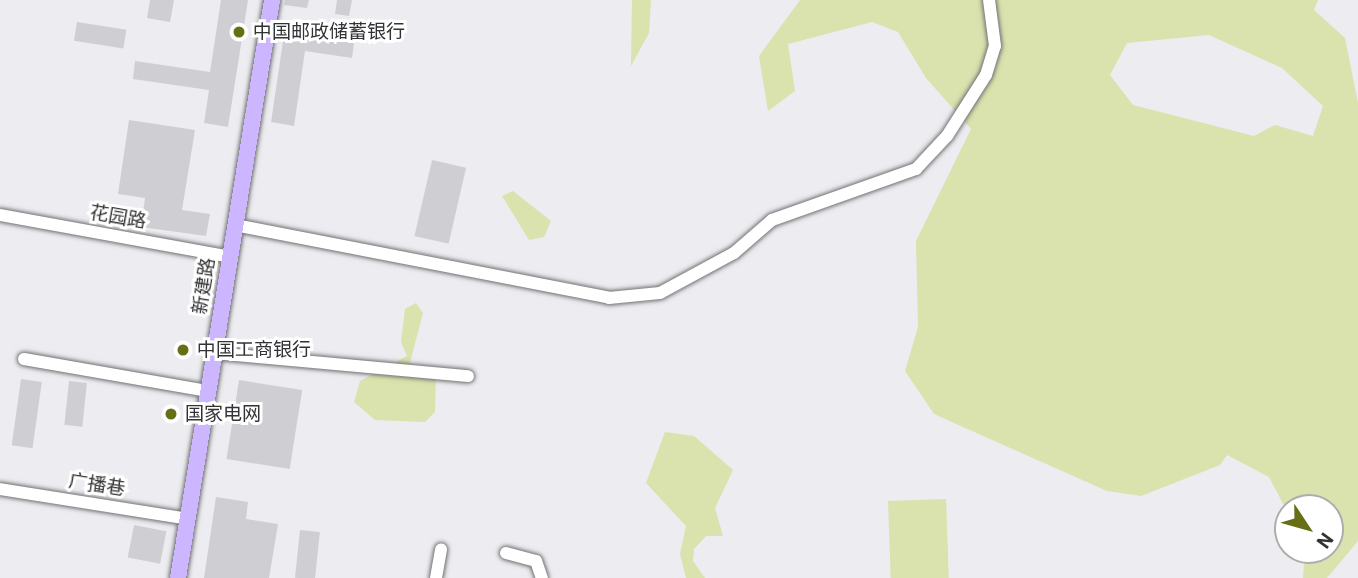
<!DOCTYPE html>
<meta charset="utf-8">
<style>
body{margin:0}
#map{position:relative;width:1358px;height:578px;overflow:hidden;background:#edecf0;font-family:Roboto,"Noto Sans SC",sans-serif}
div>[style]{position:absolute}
.green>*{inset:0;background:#dae2ad;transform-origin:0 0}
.building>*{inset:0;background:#cfcfd3;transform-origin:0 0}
.roads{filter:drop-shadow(0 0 2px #727275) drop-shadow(0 0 2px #727275)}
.minor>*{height:12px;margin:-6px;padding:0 6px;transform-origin:6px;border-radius:6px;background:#fff}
.major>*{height:16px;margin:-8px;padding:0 8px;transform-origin:8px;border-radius:8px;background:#ccb6ff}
.dots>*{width:19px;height:19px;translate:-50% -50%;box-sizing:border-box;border:4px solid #fff;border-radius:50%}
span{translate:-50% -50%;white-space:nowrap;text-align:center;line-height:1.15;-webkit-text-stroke:6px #fff;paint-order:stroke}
.poi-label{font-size:19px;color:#333234}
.left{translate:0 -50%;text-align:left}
.street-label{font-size:19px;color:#333234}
.north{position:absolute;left:1274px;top:494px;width:70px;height:70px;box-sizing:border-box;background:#fff;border:2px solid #adadae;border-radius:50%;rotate:126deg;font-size:19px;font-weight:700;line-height:28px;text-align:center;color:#333234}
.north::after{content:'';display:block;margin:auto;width:24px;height:32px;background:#676f16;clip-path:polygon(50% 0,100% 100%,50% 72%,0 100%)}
</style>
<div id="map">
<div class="green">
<div style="clip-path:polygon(632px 0,651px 0,649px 33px,631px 66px)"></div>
<div style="clip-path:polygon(evenodd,800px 0,1318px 0,1314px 10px,1345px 38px,1358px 103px,1358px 541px,1327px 578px,1303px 578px,1305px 550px,1330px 550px,1330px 508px,1288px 513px,1269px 477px,1227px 455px,1220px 465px,1141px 496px,1107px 491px,934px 414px,905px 371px,918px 327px,916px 241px,971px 129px,926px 78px,898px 32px,872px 22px,788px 44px,795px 91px,768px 111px,759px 56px,800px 0,1209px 35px,1282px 68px,1323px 106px,1313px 136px,1275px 125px,1254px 136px,1133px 105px,1110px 75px,1127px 43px,1209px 35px)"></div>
<div style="clip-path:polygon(513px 191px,551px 221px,544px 237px,529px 240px,502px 196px)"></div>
<div style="clip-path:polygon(416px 303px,423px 313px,407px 374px,436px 375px,435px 412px,425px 422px,375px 420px,354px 402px,360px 381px,407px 356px,401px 342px,405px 309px)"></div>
<div style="clip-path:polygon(665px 432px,694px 436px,733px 470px,715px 508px,723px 536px,706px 536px,694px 549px,693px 561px,705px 578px,686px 578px,680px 554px,686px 526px,646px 483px)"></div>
<div style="left:946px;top:499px;width:79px;height:58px;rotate:88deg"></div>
</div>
<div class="building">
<div style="clip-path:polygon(150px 0,174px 0,170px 22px,147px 18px)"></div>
<div style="clip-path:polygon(221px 0,248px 0,228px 127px,204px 123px,209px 90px,133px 79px,135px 61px,210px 72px)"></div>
<div style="clip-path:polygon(285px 0,309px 0,307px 8px,284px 5px)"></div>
<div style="clip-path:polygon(337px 0,352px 0,349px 16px,335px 14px)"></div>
<div style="clip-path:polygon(286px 21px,355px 36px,352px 58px,305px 51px,294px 126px,271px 122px)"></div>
<div style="left:77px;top:22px;width:50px;height:19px;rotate:9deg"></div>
<div style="clip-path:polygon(129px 120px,195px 130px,182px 210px,210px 214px,206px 236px,141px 227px,145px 198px,118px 194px)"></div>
<div style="left:432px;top:160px;width:35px;height:78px;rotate:13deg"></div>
<div style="left:21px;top:379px;width:21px;height:67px;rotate:8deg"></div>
<div style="left:239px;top:380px;width:64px;height:80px;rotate:9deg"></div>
<div style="left:69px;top:381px;width:18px;height:44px;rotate:6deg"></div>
<div style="clip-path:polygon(216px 497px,248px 502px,246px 519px,278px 524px,269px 578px,204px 578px)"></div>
<div style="left:134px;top:525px;width:33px;height:33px;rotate:11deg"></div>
<div style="left:300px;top:530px;width:20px;height:48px;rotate:6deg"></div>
</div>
<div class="roads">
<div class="minor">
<div style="left:0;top:215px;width:234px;rotate:10.3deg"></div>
<div style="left:235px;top:225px;width:381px;rotate:11deg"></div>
<div style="left:609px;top:298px;width:51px;rotate:-5.6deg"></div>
<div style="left:660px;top:293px;width:84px;rotate:-28.4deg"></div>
<div style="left:734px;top:253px;width:50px;rotate:-41deg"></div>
<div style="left:772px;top:220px;width:153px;rotate:-19.5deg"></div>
<div style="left:916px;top:169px;width:45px;rotate:-46.8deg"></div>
<div style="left:947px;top:136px;width:72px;rotate:-57.4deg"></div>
<div style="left:986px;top:75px;width:30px;rotate:-73deg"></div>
<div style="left:995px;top:46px;width:46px;rotate:-97.4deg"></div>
<div style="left:214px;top:353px;width:255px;rotate:5.2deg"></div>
<div style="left:24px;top:359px;width:187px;rotate:9.9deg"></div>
<div style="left:0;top:489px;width:191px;rotate:9deg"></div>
<div style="left:506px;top:553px;width:31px;rotate:15deg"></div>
<div style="left:536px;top:561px;width:18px;rotate:71deg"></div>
<div style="left:436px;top:578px;width:29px;rotate:-80deg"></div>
</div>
<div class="major">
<div style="left:178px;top:578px;width:586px;rotate:-80.76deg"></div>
</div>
</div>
<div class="dots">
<div style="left:239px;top:32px;background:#676f16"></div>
<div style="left:183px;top:350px;background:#676f16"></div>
<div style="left:171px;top:414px;background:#676f16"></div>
</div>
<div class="poi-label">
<span class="left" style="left:253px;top:32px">中国邮政储蓄银行</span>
<span class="left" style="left:197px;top:350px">中国工商银行</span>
<span class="left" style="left:185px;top:414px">国家电网</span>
</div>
<div class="street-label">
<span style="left:118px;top:217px;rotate:10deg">花园路</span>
<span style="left:204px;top:286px;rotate:-81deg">新建路</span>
<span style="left:97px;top:485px;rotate:9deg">广播巷</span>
</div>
<div class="north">N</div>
</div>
